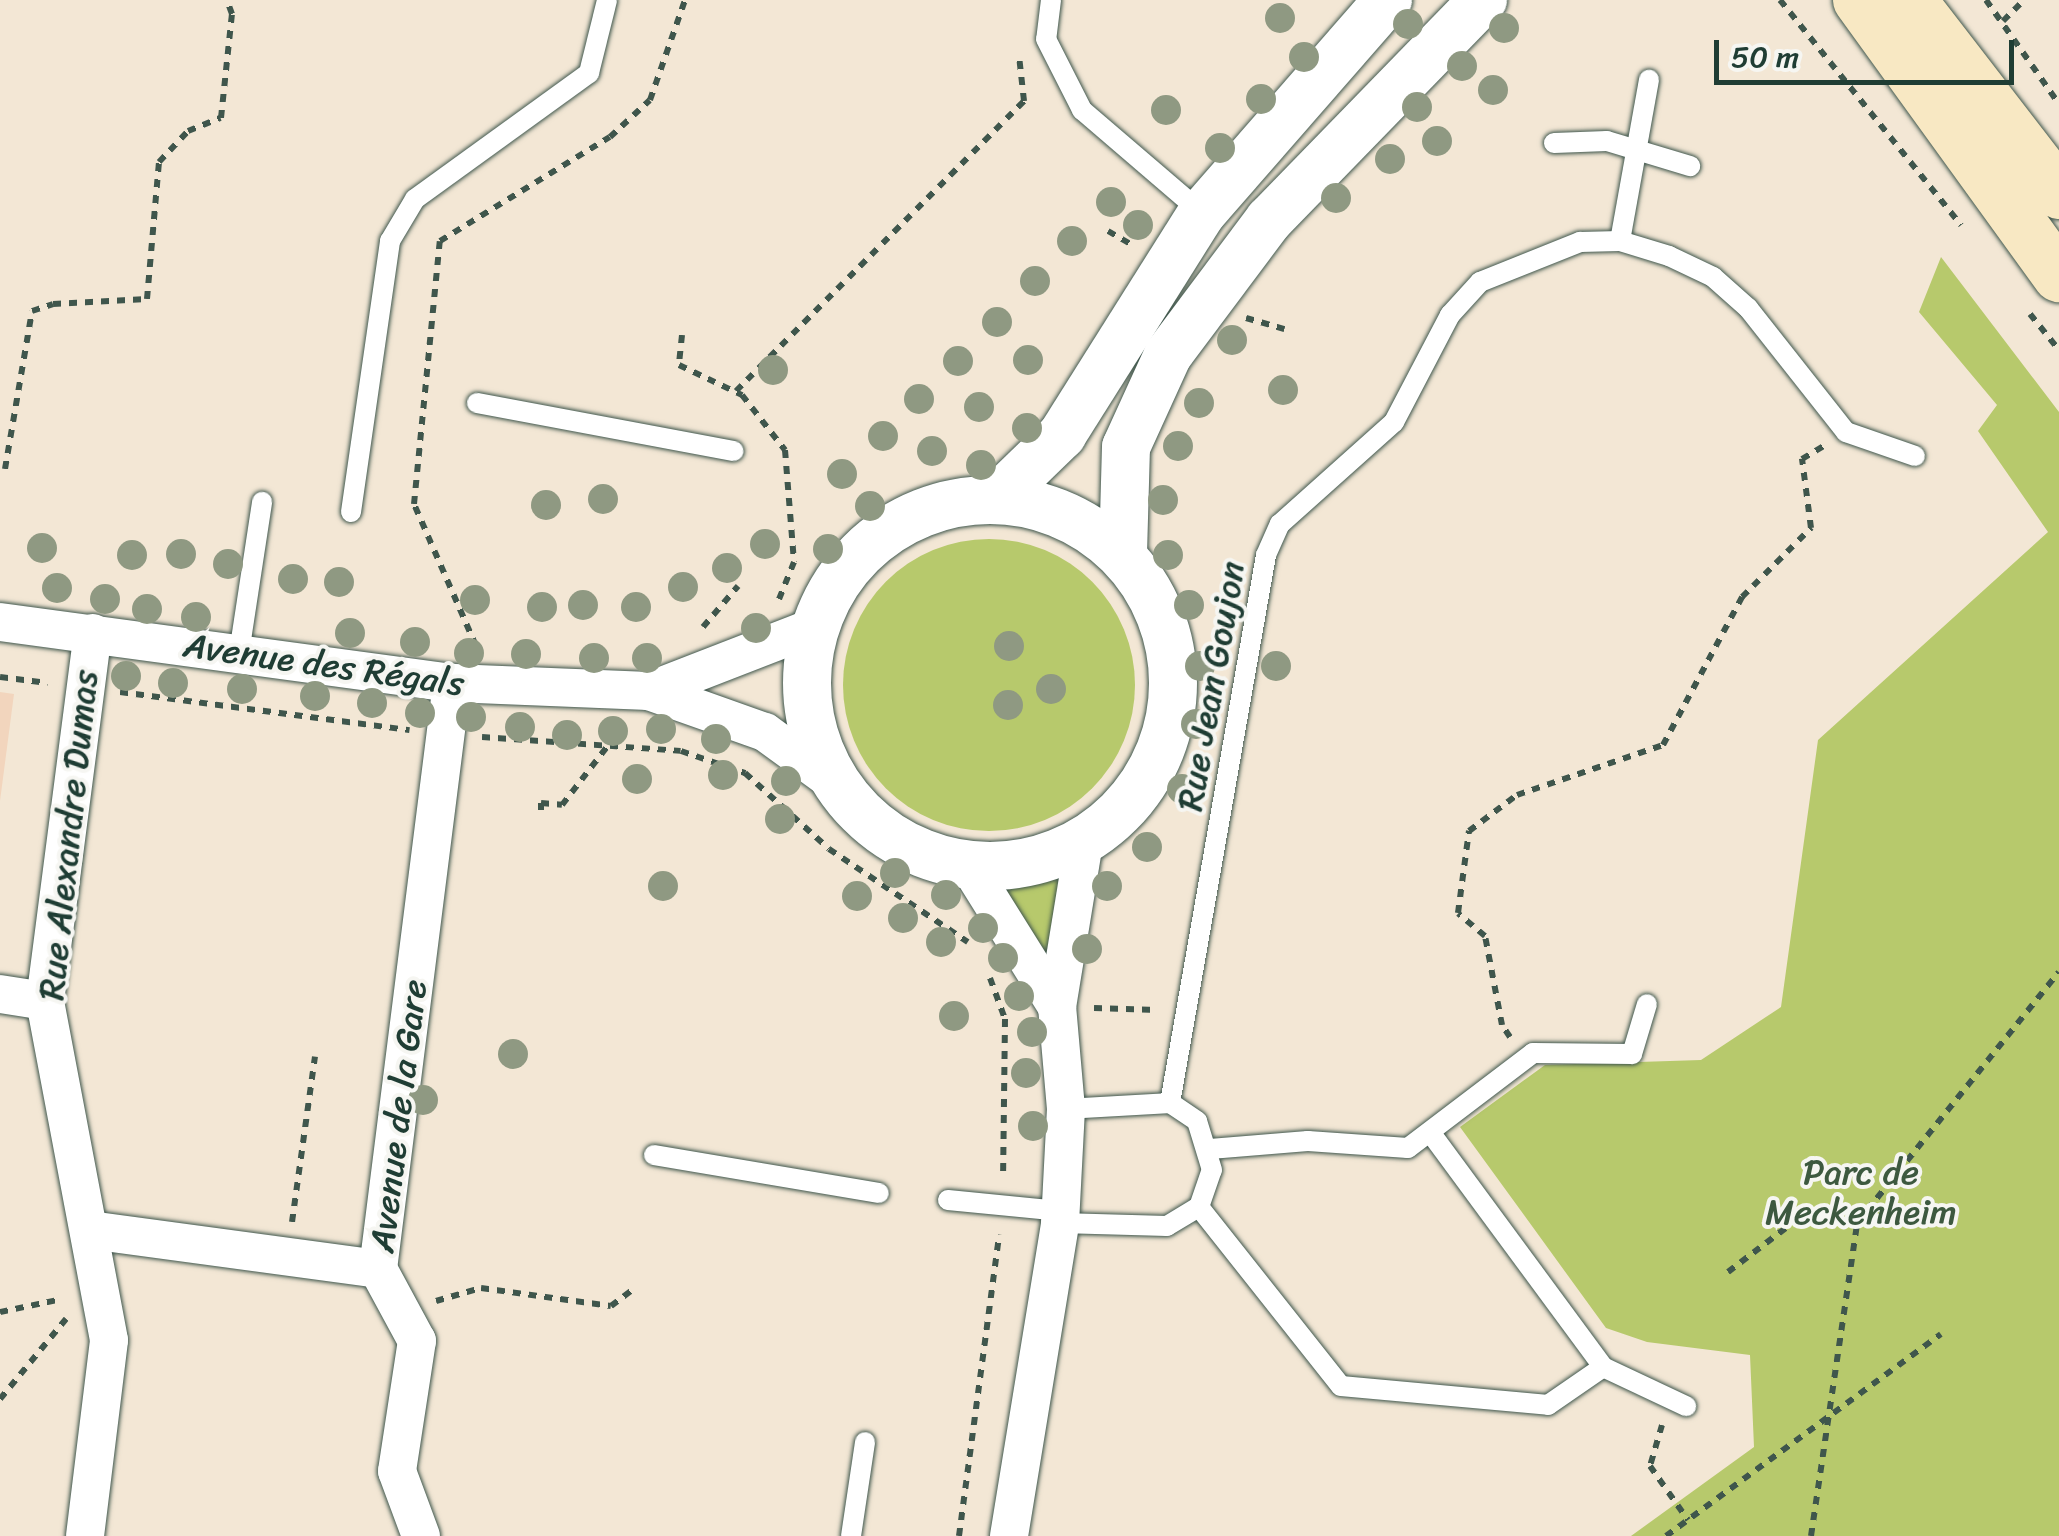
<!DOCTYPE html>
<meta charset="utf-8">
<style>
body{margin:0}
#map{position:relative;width:2059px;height:1536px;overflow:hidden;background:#f3e7d5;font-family:Sriracha,sans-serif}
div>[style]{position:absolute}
.built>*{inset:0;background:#f2d5bd}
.green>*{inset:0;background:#b7c96c}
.round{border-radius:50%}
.path>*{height:6px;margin-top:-3px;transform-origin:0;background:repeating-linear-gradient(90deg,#3f564c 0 8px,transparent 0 16px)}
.roads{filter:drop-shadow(0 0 2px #3f564c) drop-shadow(0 0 2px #3f564c)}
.service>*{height:20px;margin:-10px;padding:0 10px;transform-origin:10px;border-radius:10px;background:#fff}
.minor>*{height:38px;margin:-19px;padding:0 19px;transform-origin:19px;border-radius:19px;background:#fff}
.tertiary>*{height:48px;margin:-24px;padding:0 24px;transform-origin:24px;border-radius:24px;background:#fff}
.tertiary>.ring{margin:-24px;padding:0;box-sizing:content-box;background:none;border:48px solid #fff;border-radius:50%}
.secondary>*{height:52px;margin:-26px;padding:0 26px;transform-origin:26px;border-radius:26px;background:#f8e8c3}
.trees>*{width:30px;height:30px;margin:-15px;border-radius:50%;background:#8f9982}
span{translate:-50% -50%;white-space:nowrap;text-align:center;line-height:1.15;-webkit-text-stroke:8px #f6f6f2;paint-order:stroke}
.street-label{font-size:35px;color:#1f3d34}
.park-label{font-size:35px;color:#3d593f}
.scale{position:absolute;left:1714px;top:40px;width:300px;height:45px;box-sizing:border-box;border:5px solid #1f3d34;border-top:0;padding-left:12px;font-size:30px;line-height:35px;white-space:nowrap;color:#1f3d34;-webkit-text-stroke:8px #f6f6f2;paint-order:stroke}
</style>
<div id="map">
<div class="built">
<div style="clip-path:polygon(0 692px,14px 694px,0 801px)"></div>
</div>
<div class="green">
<div style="clip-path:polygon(1941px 257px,2059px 412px,2059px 1536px,1631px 1536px,1754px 1447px,1750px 1355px,1647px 1342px,1606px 1328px,1460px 1127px,1545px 1065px,1701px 1060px,1781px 1007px,1818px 740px,2048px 532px,1978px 431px,1997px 405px,1919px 312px)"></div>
<div class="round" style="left:843px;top:539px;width:292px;height:292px"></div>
<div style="clip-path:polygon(1066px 869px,1050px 980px,991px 885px)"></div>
</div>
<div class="path">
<div style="left:1780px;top:0;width:289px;rotate:51.2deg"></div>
<div style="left:1986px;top:0;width:127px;rotate:54.9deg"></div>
<div style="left:2003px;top:21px;width:30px;rotate:-45deg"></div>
<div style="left:1108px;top:231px;width:28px;rotate:30deg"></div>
<div style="left:2030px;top:314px;width:46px;rotate:51.1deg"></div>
<div style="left:1246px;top:318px;width:40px;rotate:16deg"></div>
<div style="left:682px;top:335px;width:30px;rotate:96deg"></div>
<div style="left:679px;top:365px;width:70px;rotate:25.5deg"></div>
<div style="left:742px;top:395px;width:70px;rotate:52deg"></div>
<div style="left:785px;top:450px;width:112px;rotate:85.4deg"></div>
<div style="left:794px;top:562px;width:40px;rotate:112deg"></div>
<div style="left:736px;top:391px;width:409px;rotate:-45.2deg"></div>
<div style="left:1024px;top:101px;width:45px;rotate:-96.3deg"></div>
<div style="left:5px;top:469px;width:160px;rotate:-80.3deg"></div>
<div style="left:32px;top:311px;width:22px;rotate:-18deg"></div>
<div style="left:53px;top:304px;width:94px;rotate:-3deg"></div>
<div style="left:147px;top:299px;width:138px;rotate:-85deg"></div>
<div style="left:159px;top:162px;width:42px;rotate:-46.9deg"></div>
<div style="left:188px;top:131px;width:35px;rotate:-22deg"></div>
<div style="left:221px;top:118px;width:105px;rotate:-84deg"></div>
<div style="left:232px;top:14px;width:15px;rotate:-110deg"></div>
<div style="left:703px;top:627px;width:54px;rotate:-49.5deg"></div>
<div style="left:476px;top:646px;width:155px;rotate:-113.6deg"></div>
<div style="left:414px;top:504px;width:264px;rotate:-84.4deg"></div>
<div style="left:440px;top:241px;width:199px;rotate:-31.5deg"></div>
<div style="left:610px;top:137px;width:54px;rotate:-42.8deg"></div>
<div style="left:650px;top:100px;width:106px;rotate:-70.7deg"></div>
<div style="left:0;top:677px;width:48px;rotate:7.1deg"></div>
<div style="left:120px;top:692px;width:292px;rotate:7.5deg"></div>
<div style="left:482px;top:737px;width:199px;rotate:4deg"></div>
<div style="left:681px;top:751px;width:68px;rotate:19deg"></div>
<div style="left:745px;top:773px;width:113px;rotate:42.1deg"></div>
<div style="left:829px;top:849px;width:167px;rotate:33.8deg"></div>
<div style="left:541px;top:810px;width:7px;rotate:-90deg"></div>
<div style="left:541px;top:803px;width:21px;rotate:5deg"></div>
<div style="left:562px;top:805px;width:100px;rotate:-52.3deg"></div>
<div style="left:990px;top:978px;width:44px;rotate:69.9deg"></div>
<div style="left:1005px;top:1019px;width:159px;rotate:90.7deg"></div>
<div style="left:1094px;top:1008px;width:63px;rotate:1.8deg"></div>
<div style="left:1510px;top:1037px;width:14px;rotate:-124deg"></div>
<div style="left:1502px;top:1025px;width:91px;rotate:-100.8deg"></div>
<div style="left:1485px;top:936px;width:35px;rotate:-140deg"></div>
<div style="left:1458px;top:913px;width:83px;rotate:-82.4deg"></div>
<div style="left:1469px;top:831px;width:60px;rotate:-36.9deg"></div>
<div style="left:1517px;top:795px;width:154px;rotate:-18.9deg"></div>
<div style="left:1663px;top:745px;width:168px;rotate:-61.9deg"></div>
<div style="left:1742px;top:597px;width:98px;rotate:-45deg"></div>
<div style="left:1811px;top:528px;width:70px;rotate:-97.4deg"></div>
<div style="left:1802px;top:459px;width:26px;rotate:-31deg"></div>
<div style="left:292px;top:1222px;width:167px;rotate:-82.1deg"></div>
<div style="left:1728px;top:1272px;width:101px;rotate:-37.3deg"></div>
<div style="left:1808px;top:1211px;width:50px;rotate:13.8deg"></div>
<div style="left:436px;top:1301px;width:47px;rotate:-16.1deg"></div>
<div style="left:481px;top:1288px;width:131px;rotate:7.9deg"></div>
<div style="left:611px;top:1306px;width:25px;rotate:-37deg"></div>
<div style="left:0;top:1312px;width:63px;rotate:-11.8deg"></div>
<div style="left:0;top:1399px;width:104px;rotate:-50.5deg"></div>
<div style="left:1662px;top:1425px;width:43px;rotate:106.3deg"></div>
<div style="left:1650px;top:1466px;width:66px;rotate:54.9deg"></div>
<div style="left:959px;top:1536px;width:304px;rotate:-82.4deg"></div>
<div style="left:1666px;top:1536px;width:341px;rotate:-36.3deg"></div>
<div style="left:1811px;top:1536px;width:316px;rotate:-81.6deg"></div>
<div style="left:1857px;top:1223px;width:322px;rotate:-51.2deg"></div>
</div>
<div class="roads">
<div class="service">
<div style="left:1051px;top:0;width:39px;rotate:97deg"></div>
<div style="left:1046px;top:39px;width:80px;rotate:63.1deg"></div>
<div style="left:1082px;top:110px;width:158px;rotate:40.6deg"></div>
<div style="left:1554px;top:143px;width:53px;rotate:-2.2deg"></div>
<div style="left:1607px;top:141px;width:87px;rotate:16.8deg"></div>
<div style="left:1620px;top:241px;width:164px;rotate:-79.8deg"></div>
<div style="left:477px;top:403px;width:261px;rotate:10.6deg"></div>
<div style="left:351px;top:512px;width:274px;rotate:-81.8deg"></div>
<div style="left:390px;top:241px;width:49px;rotate:-59.2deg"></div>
<div style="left:415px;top:199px;width:215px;rotate:-35.9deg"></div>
<div style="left:589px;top:73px;width:75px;rotate:-76.1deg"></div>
<div style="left:239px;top:653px;width:153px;rotate:-81.3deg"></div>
<div style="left:1170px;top:1103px;width:556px;rotate:-80.06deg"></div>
<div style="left:1266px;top:555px;width:34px;rotate:-66deg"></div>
<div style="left:1280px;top:524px;width:153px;rotate:-41.8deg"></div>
<div style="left:1394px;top:422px;width:121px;rotate:-62.4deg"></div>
<div style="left:1450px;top:315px;width:45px;rotate:-47.7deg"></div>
<div style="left:1480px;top:282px;width:108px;rotate:-21.8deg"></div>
<div style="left:1580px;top:242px;width:40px;rotate:-1.4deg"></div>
<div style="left:1620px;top:241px;width:51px;rotate:17deg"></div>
<div style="left:1669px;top:256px;width:49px;rotate:25.5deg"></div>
<div style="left:1713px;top:277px;width:47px;rotate:41.5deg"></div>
<div style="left:1748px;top:308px;width:158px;rotate:51.7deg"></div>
<div style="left:1846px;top:432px;width:73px;rotate:19.2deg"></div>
<div style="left:1430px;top:1132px;width:292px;rotate:53.6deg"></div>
<div style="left:1603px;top:1367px;width:92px;rotate:25.2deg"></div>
<div style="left:1210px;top:1149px;width:98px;rotate:-4.7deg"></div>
<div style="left:1308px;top:1141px;width:100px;rotate:4deg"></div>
<div style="left:1408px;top:1148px;width:157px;rotate:-37.2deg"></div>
<div style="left:1533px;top:1053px;width:99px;rotate:0.6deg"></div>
<div style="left:1632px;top:1054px;width:52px;rotate:-73.3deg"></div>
<div style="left:654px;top:1155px;width:228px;rotate:9.6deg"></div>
<div style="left:948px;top:1200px;width:114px;rotate:5.6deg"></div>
<div style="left:1199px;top:1207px;width:228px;rotate:51.6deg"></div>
<div style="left:1341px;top:1386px;width:208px;rotate:5.2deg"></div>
<div style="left:1548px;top:1405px;width:67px;rotate:-34.6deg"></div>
<div style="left:1060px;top:1223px;width:107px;rotate:1.6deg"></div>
<div style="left:1167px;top:1226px;width:37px;rotate:-31deg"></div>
<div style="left:1199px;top:1207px;width:39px;rotate:-71deg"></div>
<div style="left:1212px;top:1170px;width:51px;rotate:-107deg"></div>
<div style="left:1197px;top:1121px;width:32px;rotate:-146deg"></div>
<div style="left:1170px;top:1103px;width:104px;rotate:176.7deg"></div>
<div style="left:851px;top:1536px;width:95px;rotate:-81.5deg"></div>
</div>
<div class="minor">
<div style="left:0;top:622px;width:456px;rotate:7.7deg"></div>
<div style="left:452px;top:683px;width:197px;rotate:2.3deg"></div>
<div style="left:649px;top:691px;width:123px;rotate:19.5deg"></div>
<div style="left:765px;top:732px;width:87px;rotate:36.1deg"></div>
<div style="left:649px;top:691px;width:177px;rotate:-21.2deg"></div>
<div style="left:969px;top:866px;width:166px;rotate:58deg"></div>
<div style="left:0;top:994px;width:46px;rotate:8.8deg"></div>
<div style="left:90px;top:1230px;width:291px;rotate:7.7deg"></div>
<div style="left:85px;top:1536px;width:197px;rotate:-83deg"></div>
<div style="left:109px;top:1340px;width:345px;rotate:-100.7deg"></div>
<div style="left:45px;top:1001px;width:371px;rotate:-82.6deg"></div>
<div style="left:421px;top:1536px;width:69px;rotate:-110.3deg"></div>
<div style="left:397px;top:1471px;width:132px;rotate:-81.3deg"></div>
<div style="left:417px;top:1341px;width:82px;rotate:-118.4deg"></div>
<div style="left:378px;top:1269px;width:591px;rotate:-82.8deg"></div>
<div style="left:1009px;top:1536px;width:317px;rotate:-80.7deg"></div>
<div style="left:1060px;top:1223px;width:114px;rotate:-87deg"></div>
<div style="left:1066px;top:1109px;width:102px;rotate:-95deg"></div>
<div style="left:1057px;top:1007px;width:166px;rotate:-80.7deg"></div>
</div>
<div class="tertiary">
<div style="left:997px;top:498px;width:91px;rotate:-44.1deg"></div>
<div style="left:1062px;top:435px;width:262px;rotate:-57.8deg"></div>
<div style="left:1202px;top:213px;width:283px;rotate:-48.9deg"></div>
<div class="ring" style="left:807px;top:500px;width:318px;height:318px"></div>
<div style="left:1123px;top:554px;width:107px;rotate:-88.4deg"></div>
<div style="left:1126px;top:447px;width:101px;rotate:-65.5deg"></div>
<div style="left:1168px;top:355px;width:169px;rotate:-53.2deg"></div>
<div style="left:1269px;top:220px;width:307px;rotate:-45.8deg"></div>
</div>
<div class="secondary">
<div style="left:1859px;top:0;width:341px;rotate:54.1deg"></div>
<div style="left:1910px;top:0;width:244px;rotate:52.3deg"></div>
</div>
</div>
<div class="trees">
<div style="left:1280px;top:18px"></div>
<div style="left:1408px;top:24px"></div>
<div style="left:1504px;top:28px"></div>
<div style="left:1304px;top:57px"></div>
<div style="left:1462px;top:66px"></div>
<div style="left:1493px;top:90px"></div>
<div style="left:1261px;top:99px"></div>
<div style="left:1417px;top:107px"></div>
<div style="left:1166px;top:110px"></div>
<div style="left:1437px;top:141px"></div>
<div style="left:1220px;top:148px"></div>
<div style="left:1390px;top:159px"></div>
<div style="left:1336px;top:198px"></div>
<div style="left:1111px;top:202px"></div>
<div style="left:1138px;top:225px"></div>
<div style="left:1072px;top:241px"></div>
<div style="left:1035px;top:281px"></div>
<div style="left:997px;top:322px"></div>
<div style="left:1232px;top:340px"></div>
<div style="left:1028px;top:360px"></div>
<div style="left:958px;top:361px"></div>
<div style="left:773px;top:370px"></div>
<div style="left:1283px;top:390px"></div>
<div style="left:919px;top:399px"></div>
<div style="left:1199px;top:403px"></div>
<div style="left:979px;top:407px"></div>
<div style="left:1027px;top:428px"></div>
<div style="left:883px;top:436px"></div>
<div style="left:1178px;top:446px"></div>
<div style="left:932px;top:451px"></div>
<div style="left:981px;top:465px"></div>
<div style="left:842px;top:474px"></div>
<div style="left:603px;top:499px"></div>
<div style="left:1163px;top:500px"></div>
<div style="left:546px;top:505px"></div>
<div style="left:870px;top:506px"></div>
<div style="left:765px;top:544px"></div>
<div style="left:42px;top:548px"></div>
<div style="left:828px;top:549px"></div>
<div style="left:181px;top:554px"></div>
<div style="left:132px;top:555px"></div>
<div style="left:1168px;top:555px"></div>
<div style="left:228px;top:564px"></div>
<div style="left:727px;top:568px"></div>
<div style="left:293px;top:579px"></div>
<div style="left:339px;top:582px"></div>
<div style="left:683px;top:587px"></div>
<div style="left:57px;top:588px"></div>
<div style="left:105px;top:599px"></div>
<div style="left:475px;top:600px"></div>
<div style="left:583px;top:605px"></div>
<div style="left:1189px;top:605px"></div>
<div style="left:542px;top:607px"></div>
<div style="left:636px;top:607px"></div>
<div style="left:147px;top:609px"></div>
<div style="left:196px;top:617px"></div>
<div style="left:756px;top:628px"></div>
<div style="left:350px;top:633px"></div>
<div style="left:415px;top:642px"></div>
<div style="left:1009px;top:646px"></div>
<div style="left:469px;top:653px"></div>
<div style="left:526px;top:654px"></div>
<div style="left:594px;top:658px"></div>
<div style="left:647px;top:658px"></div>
<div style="left:1200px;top:666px"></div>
<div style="left:1276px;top:666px"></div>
<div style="left:126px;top:676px"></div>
<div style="left:173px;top:683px"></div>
<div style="left:242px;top:689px"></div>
<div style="left:1051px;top:689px"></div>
<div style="left:315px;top:696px"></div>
<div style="left:372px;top:703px"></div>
<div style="left:1008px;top:705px"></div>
<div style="left:420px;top:713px"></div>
<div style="left:471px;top:717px"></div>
<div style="left:1196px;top:724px"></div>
<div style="left:520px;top:727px"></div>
<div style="left:661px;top:729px"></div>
<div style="left:613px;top:731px"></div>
<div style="left:567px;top:735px"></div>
<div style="left:716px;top:739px"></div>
<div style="left:723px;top:775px"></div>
<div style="left:637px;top:779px"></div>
<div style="left:786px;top:781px"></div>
<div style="left:1182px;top:789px"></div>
<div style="left:780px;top:819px"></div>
<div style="left:1147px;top:847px"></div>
<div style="left:895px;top:873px"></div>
<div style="left:663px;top:886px"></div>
<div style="left:1107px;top:886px"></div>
<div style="left:946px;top:895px"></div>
<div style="left:857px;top:896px"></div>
<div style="left:903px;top:918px"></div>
<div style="left:983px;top:928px"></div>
<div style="left:941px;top:942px"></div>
<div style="left:1087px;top:949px"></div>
<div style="left:1003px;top:958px"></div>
<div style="left:1019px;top:996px"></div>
<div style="left:954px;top:1016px"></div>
<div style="left:1032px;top:1032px"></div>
<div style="left:513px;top:1054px"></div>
<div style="left:1026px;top:1073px"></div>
<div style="left:423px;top:1100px"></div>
<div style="left:1033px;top:1126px"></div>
</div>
<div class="street-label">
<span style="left:324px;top:664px;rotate:8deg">Avenue des Régals</span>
<span style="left:1211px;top:686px;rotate:-80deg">Rue Jean Goujon</span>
<span style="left:68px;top:835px;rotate:-84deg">Rue Alexandre Dumas</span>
<span style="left:398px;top:1116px;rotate:-83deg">Avenue de la Gare</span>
</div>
<div class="park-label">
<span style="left:1861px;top:1192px">Parc de<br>Meckenheim</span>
</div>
<div class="scale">50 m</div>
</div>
